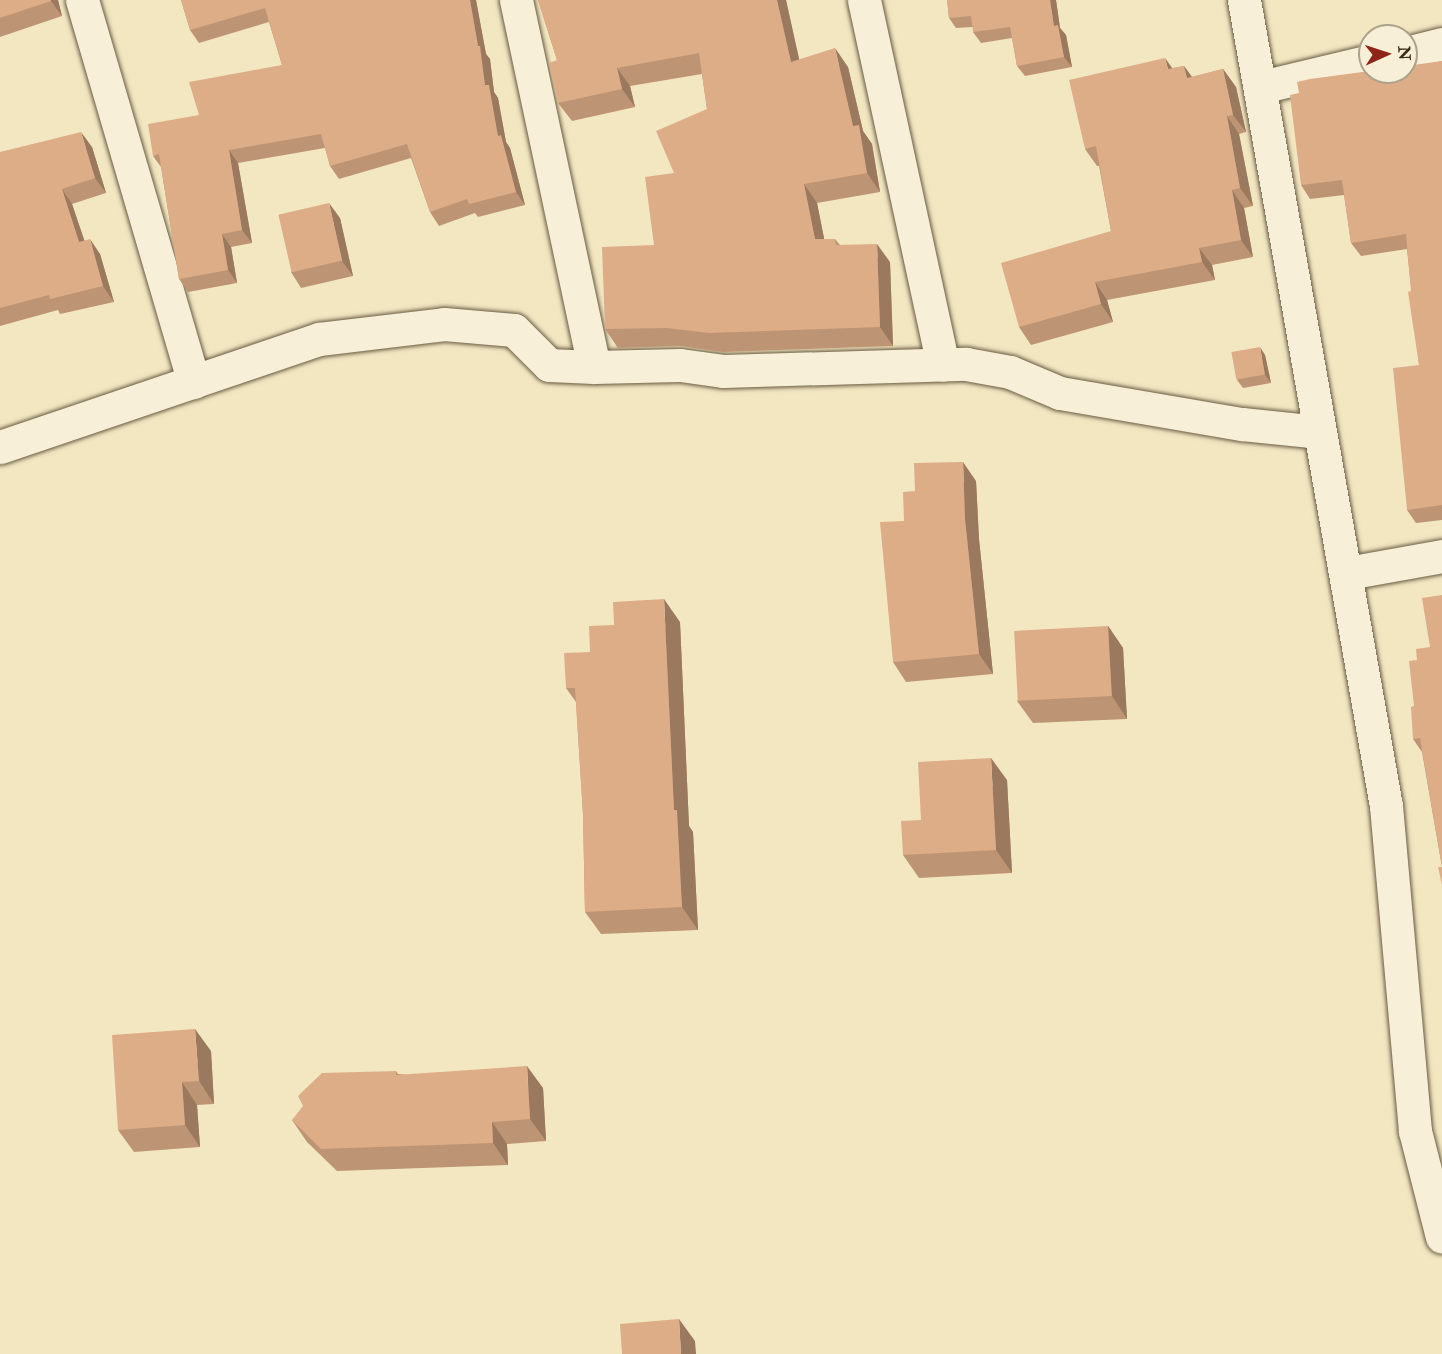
<!DOCTYPE html>
<style>
body{margin:0}
#map{position:relative;width:1442px;height:1354px;overflow:hidden;background:#f3e7c2;font-family:"IM FELL Double Pica",serif}
div>[style]{position:absolute}
.roads{filter:drop-shadow(0 0 2px #695b42) drop-shadow(0 0 2px #695b42)}
.minor>*{height:33px;margin:-16.5px;padding:0 16.5px;transform-origin:16.5px;border-radius:16.5px;background:#f7efd7}
.wall>*{inset:0;background:#be9574}
.shaded-wall>*{inset:0;background:#9b795e}
.building>*{inset:0;background:#ddad87;transform-origin:0 0}
span{translate:-50% -50%;white-space:nowrap;text-align:center;line-height:1.15;-webkit-text-stroke:4.5px #f7efd7;paint-order:stroke}
.north{position:absolute;left:1358px;top:24px;width:60px;height:60px;box-sizing:border-box;background:#f7efd7;border:2px solid #aca18a;border-radius:50%;rotate:87deg;font-size:16px;font-weight:700;line-height:24px;text-align:center;color:#3b2c17}
.north::after{content:'';display:block;margin:auto;width:21px;height:27px;background:#8f2418;clip-path:polygon(50% 0,100% 100%,50% 72%,0 100%)}
</style>
<div id="map">
<div class="roads">
<div class="minor">
<div style="left:82px;top:0;width:398px;rotate:73.7deg"></div>
<div style="left:516px;top:0;width:375px;rotate:78deg"></div>
<div style="left:864px;top:0;width:373px;rotate:77.8deg"></div>
<div style="left:1244px;top:0;width:818px;rotate:80.01deg"></div>
<div style="left:1386px;top:806px;width:326px;rotate:84.9deg"></div>
<div style="left:1415px;top:1131px;width:109px;rotate:75.7deg"></div>
<div style="left:1406px;top:53px;width:37px;rotate:-14deg"></div>
<div style="left:1261px;top:87px;width:112px;rotate:-13.4deg"></div>
<div style="left:0;top:447px;width:337px;rotate:-18.7deg"></div>
<div style="left:319px;top:339px;width:126px;rotate:-6.8deg"></div>
<div style="left:444px;top:324px;width:70px;rotate:4.9deg"></div>
<div style="left:514px;top:330px;width:49px;rotate:45deg"></div>
<div style="left:549px;top:365px;width:45px;rotate:2.5deg"></div>
<div style="left:594px;top:367px;width:86px;rotate:-1.3deg"></div>
<div style="left:680px;top:365px;width:43px;rotate:7.9deg"></div>
<div style="left:723px;top:371px;width:243px;rotate:-1.7deg"></div>
<div style="left:966px;top:364px;width:45px;rotate:10.3deg"></div>
<div style="left:1010px;top:372px;width:54px;rotate:22.8deg"></div>
<div style="left:1060px;top:393px;width:185px;rotate:9.7deg"></div>
<div style="left:1242px;top:424px;width:77px;rotate:5.9deg"></div>
<div style="left:1347px;top:573px;width:97px;rotate:-10.1deg"></div>
</div>
</div>
<div class="wall">
<div style="clip-path:polygon(0 0,58px 0,62px 16px,0 37px)"></div>
<div style="clip-path:polygon(181px 0,476px 0,486px 54px,490px 59px,494px 92px,498px 98px,506px 142px,510px 148px,525px 205px,478px 217px,475px 213px,439px 226px,430px 212px,411px 158px,339px 179px,330px 166px,325px 148px,238px 163px,252px 243px,231px 247px,237px 283px,188px 292px,179px 279px,161px 167px,153px 156px,199px 115px,282px 65px,269px 22px,199px 43px,190px 30px)"></div>
<div style="clip-path:polygon(538px 0,786px 0,799px 60px,848px 67px,863px 131px,872px 144px,880px 192px,817px 203px,824px 239px,835px 239px,840px 245px,890px 262px,893px 346px,722px 352px,680px 346px,618px 348px,605px 329px,654px 245px,674px 173px,707px 109px,702px 74px,630px 86px,635px 107px,572px 121px,558px 103px,557px 60px)"></div>
<div style="clip-path:polygon(947px 0,1056px 0,1060px 28px,1066px 35px,1072px 67px,1025px 76px,1017px 66px,1012px 38px,981px 43px,973px 32px,973px 27px,956px 28px,949px 18px)"></div>
<div style="clip-path:polygon(1442px 61px,1442px 520px,1416px 523px,1407px 510px,1419px 365px,1407px 249px,1361px 256px,1351px 243px,1344px 195px,1310px 199px,1301px 185px,1299px 93px)"></div>
<div style="clip-path:polygon(1184px 66px,1192px 77px,1223px 69px,1236px 87px,1246px 132px,1239px 134px,1253px 206px,1244px 208px,1253px 257px,1212px 265px,1215px 280px,1107px 300px,1113px 322px,1031px 345px,1019px 327px,1111px 231px,1099px 166px,1097px 166px,1085px 149px,1173px 68px)"></div>
<div style="clip-path:polygon(92px 147px,106px 193px,72px 204px,84px 240px,100px 254px,114px 302px,60px 314px,58px 310px,0 326px,0 152px)"></div>
<div style="clip-path:polygon(340px 218px,353px 276px,301px 288px,291px 272px)"></div>
<div style="clip-path:polygon(1265px 355px,1271px 383px,1243px 388px,1237px 380px)"></div>
<div style="clip-path:polygon(976px 481px,979px 539px,993px 674px,906px 682px,893px 662px,904px 521px,915px 491px)"></div>
<div style="clip-path:polygon(1442px 595px,1442px 867px,1422px 752px,1413px 739px,1417px 660px,1430px 647px)"></div>
<div style="clip-path:polygon(680px 622px,689px 826px,693px 832px,698px 930px,601px 934px,585px 912px,583px 814px,576px 702px,566px 688px,590px 652px)"></div>
<div style="clip-path:polygon(1108px 626px,1123px 648px,1127px 719px,1033px 723px,1017px 701px)"></div>
<div style="clip-path:polygon(1007px 780px,1012px 873px,919px 878px,903px 855px,921px 820px)"></div>
<div style="clip-path:polygon(211px 1051px,214px 1104px,197px 1105px,200px 1147px,134px 1152px,118px 1130px)"></div>
<div style="clip-path:polygon(396px 1071px,398px 1074px,543px 1088px,546px 1141px,507px 1144px,508px 1165px,337px 1171px,307px 1142px,292px 1120px)"></div>
</div>
<div class="shaded-wall">
<div style="clip-path:polygon(51px 0,58px 0,62px 16px,51px 1px)"></div>
<div style="clip-path:polygon(470px 0,476px 0,486px 54px,490px 59px,494px 92px,498px 98px,506px 142px,510px 148px,525px 205px,516px 192px,498px 136px,485px 85px)"></div>
<div style="clip-path:polygon(777px 0,786px 0,804px 81px,791px 62px)"></div>
<div style="clip-path:polygon(1050px 0,1056px 0,1060px 28px,1066px 35px,1072px 67px,1064px 57px,1054px 26px)"></div>
<div style="clip-path:polygon(835px 48px,848px 67px,863px 131px,872px 144px,880px 192px,867px 173px,853px 126px)"></div>
<div style="clip-path:polygon(1165px 58px,1178px 76px,1168px 69px)"></div>
<div style="clip-path:polygon(1184px 66px,1197px 84px,1187px 78px)"></div>
<div style="clip-path:polygon(617px 68px,630px 86px,635px 107px,622px 89px)"></div>
<div style="clip-path:polygon(1223px 69px,1236px 87px,1246px 132px,1233px 115px)"></div>
<div style="clip-path:polygon(1227px 116px,1239px 134px,1253px 206px,1240px 188px)"></div>
<div style="clip-path:polygon(81px 132px,92px 147px,106px 193px,95px 178px)"></div>
<div style="clip-path:polygon(229px 150px,238px 163px,252px 243px,242px 230px)"></div>
<div style="clip-path:polygon(804px 184px,817px 203px,828px 258px,815px 239px)"></div>
<div style="clip-path:polygon(62px 189px,72px 204px,90px 257px,79px 242px)"></div>
<div style="clip-path:polygon(1232px 190px,1244px 208px,1253px 257px,1241px 240px)"></div>
<div style="clip-path:polygon(329px 203px,340px 218px,353px 276px,342px 261px)"></div>
<div style="clip-path:polygon(222px 234px,231px 247px,237px 283px,228px 270px)"></div>
<div style="clip-path:polygon(90px 239px,100px 254px,114px 302px,103px 286px)"></div>
<div style="clip-path:polygon(877px 244px,890px 262px,893px 346px,880px 327px)"></div>
<div style="clip-path:polygon(1199px 248px,1212px 265px,1215px 280px,1202px 262px)"></div>
<div style="clip-path:polygon(1095px 282px,1107px 300px,1113px 322px,1101px 304px)"></div>
<div style="clip-path:polygon(1260px 347px,1265px 355px,1271px 383px,1265px 375px)"></div>
<div style="clip-path:polygon(963px 462px,976px 481px,979px 539px,993px 674px,979px 654px,965px 519px)"></div>
<div style="clip-path:polygon(664px 599px,680px 622px,689px 826px,693px 832px,698px 930px,682px 907px,674px 810px)"></div>
<div style="clip-path:polygon(1108px 626px,1123px 648px,1127px 719px,1112px 696px)"></div>
<div style="clip-path:polygon(991px 758px,1007px 780px,1012px 873px,996px 850px)"></div>
<div style="clip-path:polygon(195px 1029px,211px 1051px,214px 1104px,199px 1081px)"></div>
<div style="clip-path:polygon(527px 1066px,543px 1088px,546px 1141px,530px 1119px)"></div>
<div style="clip-path:polygon(182px 1082px,197px 1105px,200px 1147px,185px 1125px)"></div>
<div style="clip-path:polygon(492px 1122px,507px 1144px,508px 1165px,493px 1143px)"></div>
<div style="clip-path:polygon(679px 1319px,695px 1341px,696px 1354px,681px 1354px)"></div>
</div>
<div class="building">
<div style="clip-path:polygon(0 0,51px 0,51px 1px,0 18px)"></div>
<div style="clip-path:polygon(181px 0,470px 0,478px 46px,480px 46px,485px 85px,489px 85px,498px 136px,501px 135px,516px 192px,469px 204px,467px 199px,430px 212px,407px 144px,330px 166px,321px 134px,229px 150px,242px 230px,222px 234px,228px 270px,179px 279px,159px 154px,153px 156px,148px 124px,199px 115px,189px 82px,282px 65px,265px 8px,190px 30px)"></div>
<div style="clip-path:polygon(538px 0,777px 0,791px 62px,835px 48px,853px 126px,859px 125px,867px 173px,804px 184px,815px 239px,835px 239px,836px 245px,877px 244px,880px 327px,709px 333px,667px 328px,605px 329px,602px 247px,654px 245px,645px 177px,674px 173px,656px 131px,707px 109px,699px 53px,617px 68px,622px 89px,558px 103px,549px 63px,557px 60px)"></div>
<div style="clip-path:polygon(947px 0,1050px 0,1054px 26px,1058px 25px,1064px 57px,1017px 66px,1010px 27px,973px 32px,971px 16px,949px 18px)"></div>
<div style="clip-path:polygon(1165px 58px,1168px 69px,1184px 66px,1187px 78px,1223px 69px,1233px 115px,1227px 116px,1240px 188px,1232px 190px,1241px 240px,1199px 248px,1202px 262px,1095px 282px,1101px 304px,1019px 327px,1001px 263px,1111px 231px,1096px 146px,1085px 149px,1069px 80px)"></div>
<div style="clip-path:polygon(1442px 61px,1442px 505px,1407px 510px,1393px 368px,1419px 365px,1408px 292px,1411px 291px,1406px 234px,1351px 243px,1342px 180px,1301px 185px,1290px 95px,1299px 93px,1297px 82px,1310px 79px,1370px 71px,1370px 72px,1406px 72px,1406px 66px)"></div>
<div style="clip-path:polygon(81px 132px,95px 178px,62px 189px,79px 242px,90px 239px,103px 286px,50px 299px,49px 295px,0 308px,0 152px)"></div>
<div style="left:329px;top:203px;width:59px;height:52px;rotate:77deg"></div>
<div style="left:1260px;top:347px;width:28px;height:29px;rotate:80deg"></div>
<div style="clip-path:polygon(963px 462px,965px 519px,979px 654px,893px 662px,880px 522px,904px 521px,903px 492px,915px 491px,914px 463px)"></div>
<div style="clip-path:polygon(1442px 595px,1442px 885px,1438px 867px,1442px 867px,1420px 738px,1413px 739px,1411px 707px,1414px 706px,1409px 661px,1417px 660px,1416px 649px,1430px 647px,1422px 598px)"></div>
<div style="clip-path:polygon(664px 599px,674px 810px,677px 810px,682px 907px,585px 912px,583px 814px,575px 688px,566px 688px,564px 653px,590px 652px,589px 626px,614px 625px,613px 602px)"></div>
<div style="left:1108px;top:626px;width:70px;height:94px;rotate:87deg"></div>
<div style="clip-path:polygon(991px 758px,996px 850px,903px 855px,901px 821px,921px 820px,918px 762px)"></div>
<div style="clip-path:polygon(195px 1029px,199px 1081px,182px 1082px,185px 1125px,118px 1130px,112px 1035px)"></div>
<div style="clip-path:polygon(527px 1066px,530px 1119px,492px 1122px,493px 1143px,321px 1149px,292px 1120px,303px 1106px,298px 1096px,322px 1073px,396px 1071px,396px 1075px)"></div>
<div style="clip-path:polygon(679px 1319px,681px 1354px,622px 1354px,620px 1324px)"></div>
</div>
<div class="north">N</div>
</div>
